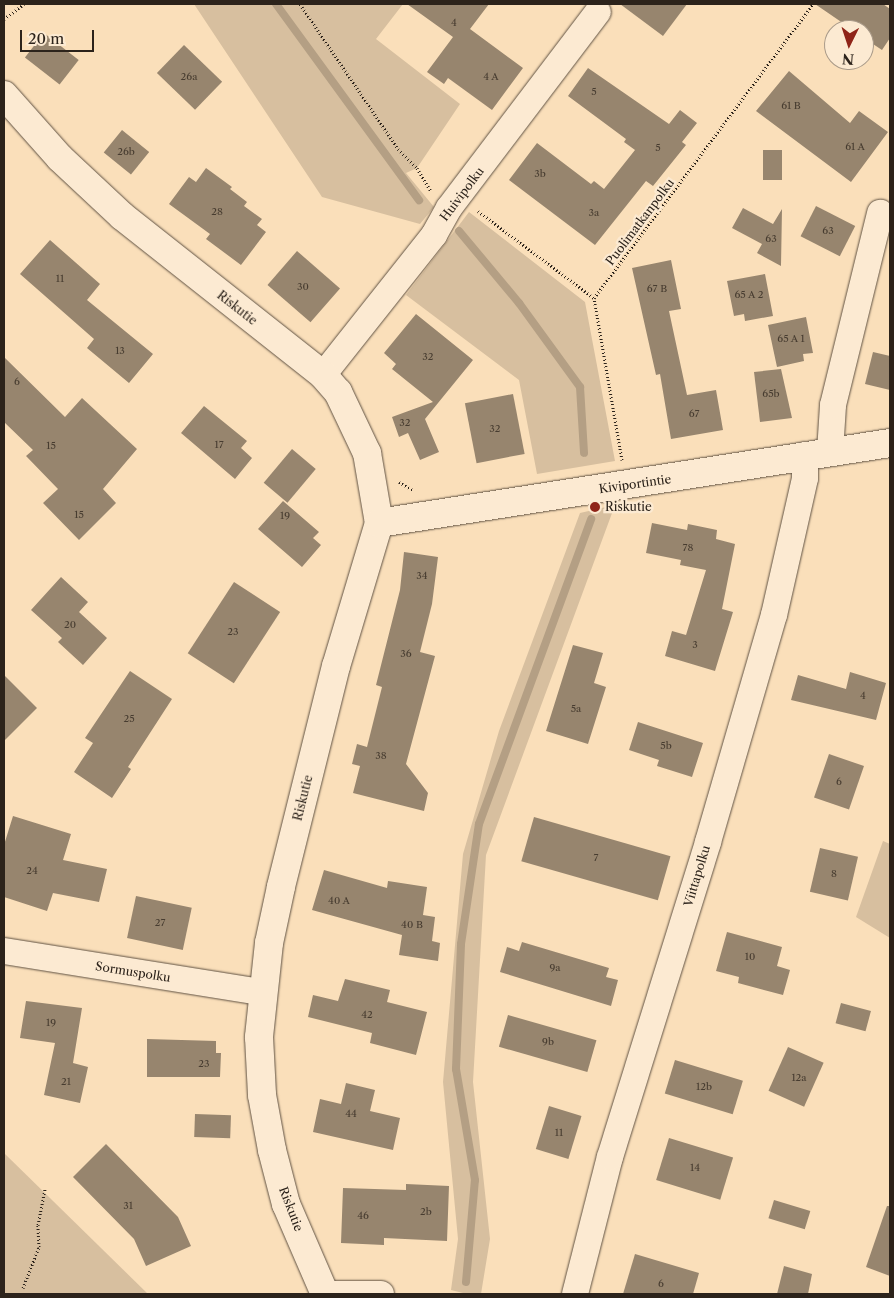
<!DOCTYPE html>
<style>
body{margin:0}
#map{position:relative;width:894px;height:1298px;overflow:hidden;background:#fadfba;font-family:"Libre Caslon Text",serif}
div>[style]{position:absolute}
.green>*{inset:0;background:#d7bf9f}
.stream>*{height:8px;margin:-4px;padding:0 4px;transform-origin:4px;border-radius:4px;background:#b49f84}
.building>*{inset:0;background:#97856e;transform-origin:0 0}
.path>*{height:3px;margin-top:-1.5px;transform-origin:0;background:repeating-linear-gradient(90deg,#2c231b 0 1px,transparent 0 3.5px)}
.roads{filter:drop-shadow(0 0 1px #605243) drop-shadow(0 0 1px #605243)}
.minor>*{height:26px;margin:-13px;padding:0 13px;transform-origin:13px;border-radius:13px;background:#fcead2}
.tertiary>*{height:28px;margin:-14px;padding:0 14px;transform-origin:14px;border-radius:14px;background:#fcead2}
.dots>*{width:14px;height:14px;translate:-50% -50%;box-sizing:border-box;border:2px solid #fcead2;border-radius:50%}
span{translate:-50% -50%;white-space:nowrap;text-align:center;line-height:1.15;-webkit-text-stroke:4.5px #fcead2;paint-order:stroke}
.number-label{font-size:10px;color:#473c30}
.number-label span{-webkit-text-stroke-width:0}
.street-label{font-size:12px;color:#2c231b}
.poi-label{font-size:12px;color:#2c231b}
.left{translate:0 -50%;text-align:left}
.frame{position:absolute;inset:0;border:5px solid #2c231b;pointer-events:none}
.north{position:absolute;left:824px;top:20px;width:50px;height:50px;box-sizing:border-box;background:#fcead2;border:1px solid #a99a89;border-radius:50%;rotate:184deg;font-size:14px;font-weight:700;line-height:20px;text-align:center;color:#2c231b}
.north::after{content:'';display:block;margin:auto;width:18px;height:22px;background:#8f2418;clip-path:polygon(50% 0,100% 100%,50% 72%,0 100%)}
.scale{position:absolute;left:20px;top:30px;width:74px;height:22px;box-sizing:border-box;border:2px solid #2c231b;border-top:0;padding-left:6px;font-size:15px;line-height:18px;white-space:nowrap;color:#2c231b;-webkit-text-stroke:4px #fcead2;paint-order:stroke}
</style>
<div id="map">
<div class="green">
<div style="clip-path:polygon(194px 4px,403px 4px,376px 39px,460px 104px,417px 168px,406px 173px,434px 207px,420px 224px,322px 197px)"></div>
<div style="clip-path:polygon(469px 212px,585px 302px,615px 461px,537px 474px,519px 380px,406px 295px)"></div>
<div style="clip-path:polygon(615px 505px,486px 855px,473px 1082px,490px 1239px,481px 1294px,467px 1294px,451px 1290px,458px 1239px,443px 1082px,463px 854px,499px 731px,580px 513px)"></div>
<div style="clip-path:polygon(883px 841px,890px 844px,890px 938px,856px 917px)"></div>
<div style="clip-path:polygon(4px 1153px,148px 1294px,4px 1294px)"></div>
</div>
<div class="stream">
<div style="left:276px;top:4px;width:243px;rotate:53.9deg"></div>
<div style="left:459px;top:231px;width:94px;rotate:50.2deg"></div>
<div style="left:519px;top:303px;width:104px;rotate:54deg"></div>
<div style="left:580px;top:387px;width:66px;rotate:86.5deg"></div>
<div style="left:466px;top:1282px;width:102px;rotate:-85deg"></div>
<div style="left:475px;top:1180px;width:113px;rotate:-99.7deg"></div>
<div style="left:456px;top:1069px;width:125px;rotate:-87.7deg"></div>
<div style="left:461px;top:944px;width:121px;rotate:-81.5deg"></div>
<div style="left:479px;top:824px;width:325px;rotate:-69.8deg"></div>
</div>
<div class="building">
<div style="clip-path:polygon(407px 4px,489px 4px,470px 29px,523px 68px,492px 110px,448px 78px,444px 84px,427px 72px,453px 37px)"></div>
<div style="clip-path:polygon(620px 4px,687px 4px,663px 36px)"></div>
<div style="clip-path:polygon(815px 4px,883px 4px,890px 9px,890px 38px,882px 50px,864px 38px,864px 30px,853px 30px)"></div>
<div style="left:44px;top:33px;width:44px;height:31px;rotate:38deg"></div>
<div style="left:184px;top:45px;width:53px;height:39px;rotate:44deg"></div>
<div style="clip-path:polygon(588px 68px,669px 124px,680px 110px,697px 123px,682px 142px,686px 145px,653px 186px,646px 181px,595px 245px,509px 180px,537px 143px,591px 184px,594px 181px,604px 189px,635px 150px,624px 142px,626px 139px,568px 96px)"></div>
<div style="clip-path:polygon(789px 71px,850px 123px,859px 111px,888px 132px,851px 182px,756px 111px)"></div>
<div style="left:122px;top:130px;width:35px;height:29px;rotate:39deg"></div>
<div style="left:763px;top:150px;width:19px;height:30px"></div>
<div style="clip-path:polygon(206px 168px,232px 187px,230px 189px,247px 202px,244px 206px,262px 219px,257px 225px,266px 232px,241px 265px,206px 239px,210px 234px,169px 204px,189px 177px,196px 182px)"></div>
<div style="left:816px;top:206px;width:44px;height:34px;rotate:27deg"></div>
<div style="clip-path:polygon(743px 208px,773px 224px,782px 209px,781px 266px,757px 253px,762px 244px,732px 228px)"></div>
<div style="clip-path:polygon(50px 240px,100px 284px,87px 300px,153px 354px,129px 383px,87px 348px,94px 339px,20px 274px)"></div>
<div style="left:297px;top:251px;width:57px;height:45px;rotate:41deg"></div>
<div style="clip-path:polygon(671px 260px,681px 309px,669px 311px,687px 395px,716px 390px,723px 430px,671px 439px,660px 374px,656px 375px,632px 268px)"></div>
<div style="clip-path:polygon(765px 274px,773px 316px,745px 321px,744px 314px,734px 316px,727px 281px)"></div>
<div style="clip-path:polygon(416px 314px,473px 360px,425px 419px,439px 452px,420px 460px,408px 433px,399px 437px,392px 417px,433px 402px,392px 369px,396px 364px,384px 353px)"></div>
<div style="clip-path:polygon(806px 317px,813px 353px,803px 354px,804px 361px,777px 367px,768px 325px)"></div>
<div style="clip-path:polygon(873px 352px,890px 356px,890px 390px,865px 384px)"></div>
<div style="clip-path:polygon(4px 357px,65px 417px,82px 398px,137px 449px,103px 489px,116px 503px,79px 540px,43px 503px,58px 489px,26px 456px,33px 450px,4px 422px)"></div>
<div style="clip-path:polygon(781px 369px,792px 418px,760px 422px,754px 372px)"></div>
<div style="left:513px;top:394px;width:61px;height:49px;rotate:79deg"></div>
<div style="clip-path:polygon(204px 406px,247px 441px,241px 448px,252px 458px,235px 479px,181px 433px)"></div>
<div style="left:292px;top:449px;width:31px;height:44px;rotate:40deg"></div>
<div style="clip-path:polygon(283px 501px,319px 532px,313px 538px,321px 545px,302px 567px,258px 529px)"></div>
<div style="clip-path:polygon(652px 523px,687px 530px,688px 524px,717px 530px,716px 539px,735px 544px,722px 609px,733px 612px,715px 671px,665px 656px,672px 631px,686px 635px,706px 570px,680px 565px,681px 560px,646px 553px)"></div>
<div style="clip-path:polygon(404px 552px,438px 557px,432px 604px,420px 652px,435px 656px,406px 764px,428px 793px,424px 811px,353px 793px,360px 766px,352px 764px,357px 744px,367px 747px,382px 687px,376px 685px,400px 590px)"></div>
<div style="clip-path:polygon(61px 577px,88px 602px,79px 612px,107px 638px,83px 665px,58px 642px,62px 638px,31px 610px)"></div>
<div style="left:234px;top:582px;width:55px;height:85px;rotate:33deg"></div>
<div style="clip-path:polygon(573px 645px,603px 653px,594px 683px,606px 687px,588px 744px,546px 731px)"></div>
<div style="clip-path:polygon(130px 671px,172px 699px,128px 767px,131px 769px,112px 798px,74px 772px,93px 743px,85px 738px)"></div>
<div style="clip-path:polygon(850px 672px,886px 683px,876px 720px,791px 700px,798px 675px,846px 689px)"></div>
<div style="clip-path:polygon(4px 675px,37px 708px,4px 741px)"></div>
<div style="clip-path:polygon(638px 722px,703px 743px,692px 777px,657px 766px,659px 760px,629px 750px)"></div>
<div style="left:829px;top:754px;width:37px;height:46px;rotate:19deg"></div>
<div style="clip-path:polygon(13px 816px,71px 834px,63px 860px,107px 869px,99px 902px,53px 893px,47px 911px,4px 897px,4px 845px)"></div>
<div style="left:534px;top:817px;width:142px;height:46px;rotate:16deg"></div>
<div style="left:820px;top:848px;width:39px;height:45px;rotate:13deg"></div>
<div style="clip-path:polygon(324px 870px,387px 888px,388px 881px,427px 887px,423px 915px,435px 917px,432px 941px,440px 943px,438px 961px,399px 955px,402px 935px,312px 910px)"></div>
<div style="left:136px;top:896px;width:57px;height:43px;rotate:12deg"></div>
<div style="clip-path:polygon(727px 932px,782px 947px,777px 966px,790px 970px,783px 995px,738px 983px,739px 977px,716px 971px)"></div>
<div style="clip-path:polygon(522px 942px,609px 968px,606px 977px,618px 980px,611px 1006px,500px 972px,507px 947px,519px 951px)"></div>
<div style="clip-path:polygon(345px 979px,390px 990px,387px 1002px,427px 1012px,416px 1055px,370px 1043px,372px 1033px,308px 1017px,313px 995px,338px 1001px)"></div>
<div style="clip-path:polygon(26px 1001px,82px 1008px,73px 1063px,88px 1067px,80px 1103px,44px 1095px,55px 1043px,20px 1038px)"></div>
<div style="left:841px;top:1003px;width:31px;height:21px;rotate:15deg"></div>
<div style="left:508px;top:1015px;width:92px;height:33px;rotate:16deg"></div>
<div style="clip-path:polygon(147px 1039px,216px 1041px,216px 1053px,221px 1053px,220px 1077px,147px 1077px)"></div>
<div style="left:788px;top:1047px;width:39px;height:48px;rotate:24deg"></div>
<div style="left:675px;top:1060px;width:71px;height:35px;rotate:17deg"></div>
<div style="clip-path:polygon(346px 1083px,375px 1090px,370px 1111px,400px 1118px,393px 1150px,313px 1132px,320px 1099px,341px 1104px)"></div>
<div style="left:549px;top:1106px;width:34px;height:45px;rotate:17deg"></div>
<div style="left:195px;top:1114px;width:36px;height:23px;rotate:2deg"></div>
<div style="left:669px;top:1138px;width:67px;height:44px;rotate:17deg"></div>
<div style="clip-path:polygon(106px 1144px,178px 1217px,191px 1246px,146px 1266px,134px 1239px,73px 1177px)"></div>
<div style="clip-path:polygon(406px 1184px,449px 1186px,447px 1241px,384px 1238px,384px 1245px,341px 1243px,343px 1188px,406px 1190px)"></div>
<div style="left:774px;top:1200px;width:38px;height:19px;rotate:17deg"></div>
<div style="clip-path:polygon(887px 1206px,890px 1206px,890px 1276px,866px 1267px)"></div>
<div style="clip-path:polygon(635px 1254px,699px 1273px,693px 1294px,623px 1294px)"></div>
<div style="clip-path:polygon(784px 1266px,812px 1274px,808px 1294px,777px 1294px)"></div>
</div>
<div class="path">
<div style="left:300px;top:4px;width:175px;rotate:55.9deg"></div>
<div style="left:398px;top:149px;width:27px;rotate:45deg"></div>
<div style="left:417px;top:168px;width:26px;rotate:59deg"></div>
<div style="left:4px;top:19px;width:25px;rotate:-37deg"></div>
<div style="left:478px;top:211px;width:145px;rotate:36.9deg"></div>
<div style="left:622px;top:460px;width:164px;rotate:-99.8deg"></div>
<div style="left:594px;top:298px;width:367px;rotate:-53.3deg"></div>
<div style="left:399px;top:482px;width:16px;rotate:30deg"></div>
<div style="left:23px;top:1288px;width:44px;rotate:-68.7deg"></div>
<div style="left:39px;top:1247px;width:22px;rotate:-93deg"></div>
<div style="left:38px;top:1225px;width:37px;rotate:-79deg"></div>
</div>
<div class="roads">
<div class="minor">
<div style="left:323px;top:375px;width:179px;rotate:-51.6deg"></div>
<div style="left:434px;top:235px;width:31px;rotate:-61deg"></div>
<div style="left:449px;top:208px;width:246px;rotate:-52.8deg"></div>
<div style="left:830px;top:452px;width:47px;rotate:-86.3deg"></div>
<div style="left:833px;top:405px;width:198px;rotate:-76.2deg"></div>
<div style="left:4px;top:951px;width:260px;rotate:9.1deg"></div>
<div style="left:332px;top:1294px;width:49px"></div>
<div style="left:575px;top:1294px;width:141px;rotate:-75.7deg"></div>
<div style="left:610px;top:1157px;width:330px;rotate:-72.7deg"></div>
<div style="left:708px;top:842px;width:236px;rotate:-73.8deg"></div>
<div style="left:774px;top:615px;width:140px;rotate:-77.2deg"></div>
<div style="left:805px;top:478px;width:23px;rotate:-90deg"></div>
</div>
<div class="tertiary">
<div style="left:4px;top:95px;width:84px;rotate:48.4deg"></div>
<div style="left:60px;top:158px;width:85px;rotate:43.1deg"></div>
<div style="left:122px;top:216px;width:256px;rotate:38.3deg"></div>
<div style="left:323px;top:375px;width:23px;rotate:49deg"></div>
<div style="left:338px;top:392px;width:68px;rotate:64.6deg"></div>
<div style="left:367px;top:453px;width:71px;rotate:80.3deg"></div>
<div style="left:379px;top:523px;width:149px;rotate:106.7deg"></div>
<div style="left:336px;top:666px;width:228px;rotate:104deg"></div>
<div style="left:281px;top:887px;width:57px;rotate:102.1deg"></div>
<div style="left:269px;top:943px;width:95px;rotate:96.1deg"></div>
<div style="left:259px;top:1037px;width:58px;rotate:87deg"></div>
<div style="left:262px;top:1095px;width:56px;rotate:79.7deg"></div>
<div style="left:272px;top:1150px;width:56px;rotate:75.5deg"></div>
<div style="left:286px;top:1204px;width:98px;rotate:66.6deg"></div>
<div style="left:379px;top:523px;width:517px;rotate:-8.9deg"></div>
</div>
</div>
<div class="dots">
<div style="left:595px;top:507px;background:#8f2418"></div>
</div>
<div class="number-label">
<span style="left:454px;top:23px">4</span>
<span style="left:189px;top:77px">26a</span>
<span style="left:491px;top:77px">4 A</span>
<span style="left:594px;top:92px">5</span>
<span style="left:791px;top:106px">61 B</span>
<span style="left:855px;top:147px">61 A</span>
<span style="left:658px;top:148px">5</span>
<span style="left:126px;top:152px">26b</span>
<span style="left:540px;top:174px">3b</span>
<span style="left:217px;top:212px">28</span>
<span style="left:594px;top:213px">3a</span>
<span style="left:828px;top:231px">63</span>
<span style="left:771px;top:239px">63</span>
<span style="left:60px;top:279px">11</span>
<span style="left:303px;top:287px">30</span>
<span style="left:657px;top:289px">67 B</span>
<span style="left:749px;top:295px">65 A 2</span>
<span style="left:791px;top:339px">65 A 1</span>
<span style="left:120px;top:351px">13</span>
<span style="left:428px;top:357px">32</span>
<span style="left:17px;top:382px">6</span>
<span style="left:771px;top:394px">65b</span>
<span style="left:694px;top:414px">67</span>
<span style="left:405px;top:423px">32</span>
<span style="left:495px;top:429px">32</span>
<span style="left:219px;top:445px">17</span>
<span style="left:51px;top:446px">15</span>
<span style="left:79px;top:515px">15</span>
<span style="left:285px;top:516px">19</span>
<span style="left:688px;top:548px">78</span>
<span style="left:422px;top:576px">34</span>
<span style="left:70px;top:625px">20</span>
<span style="left:233px;top:632px">23</span>
<span style="left:695px;top:645px">3</span>
<span style="left:406px;top:654px">36</span>
<span style="left:863px;top:696px">4</span>
<span style="left:576px;top:709px">5a</span>
<span style="left:129px;top:719px">25</span>
<span style="left:666px;top:746px">5b</span>
<span style="left:381px;top:756px">38</span>
<span style="left:839px;top:782px">6</span>
<span style="left:596px;top:858px">7</span>
<span style="left:32px;top:871px">24</span>
<span style="left:834px;top:874px">8</span>
<span style="left:339px;top:901px">40 A</span>
<span style="left:160px;top:923px">27</span>
<span style="left:412px;top:925px">40 B</span>
<span style="left:750px;top:957px">10</span>
<span style="left:555px;top:968px">9a</span>
<span style="left:367px;top:1015px">42</span>
<span style="left:51px;top:1023px">19</span>
<span style="left:548px;top:1042px">9b</span>
<span style="left:204px;top:1064px">23</span>
<span style="left:799px;top:1078px">12a</span>
<span style="left:66px;top:1082px">21</span>
<span style="left:704px;top:1087px">12b</span>
<span style="left:351px;top:1114px">44</span>
<span style="left:559px;top:1133px">11</span>
<span style="left:695px;top:1168px">14</span>
<span style="left:128px;top:1206px">31</span>
<span style="left:426px;top:1212px">2b</span>
<span style="left:363px;top:1216px">46</span>
<span style="left:661px;top:1284px">6</span>
</div>
<div class="street-label">
<span style="left:462px;top:194px;rotate:-53deg">Huivipolku</span>
<span style="left:640px;top:222px;rotate:-53deg">Puolimatkanpolku</span>
<span style="left:237px;top:308px;rotate:38deg">Riskutie</span>
<span style="left:635px;top:484px;rotate:-8deg">Kiviportintie</span>
<span style="left:303px;top:798px;rotate:-76deg">Riskutie</span>
<span style="left:697px;top:876px;rotate:-73deg">Viittapolku</span>
<span style="left:133px;top:972px;rotate:9deg">Sormuspolku</span>
<span style="left:291px;top:1209px;rotate:69deg">Riskutie</span>
</div>
<div class="poi-label">
<span class="left" style="left:605px;top:507px">Riskutie</span>
</div>
<div class="frame"></div>
<div class="north">N</div>
<div class="scale">20 m</div>
</div>
